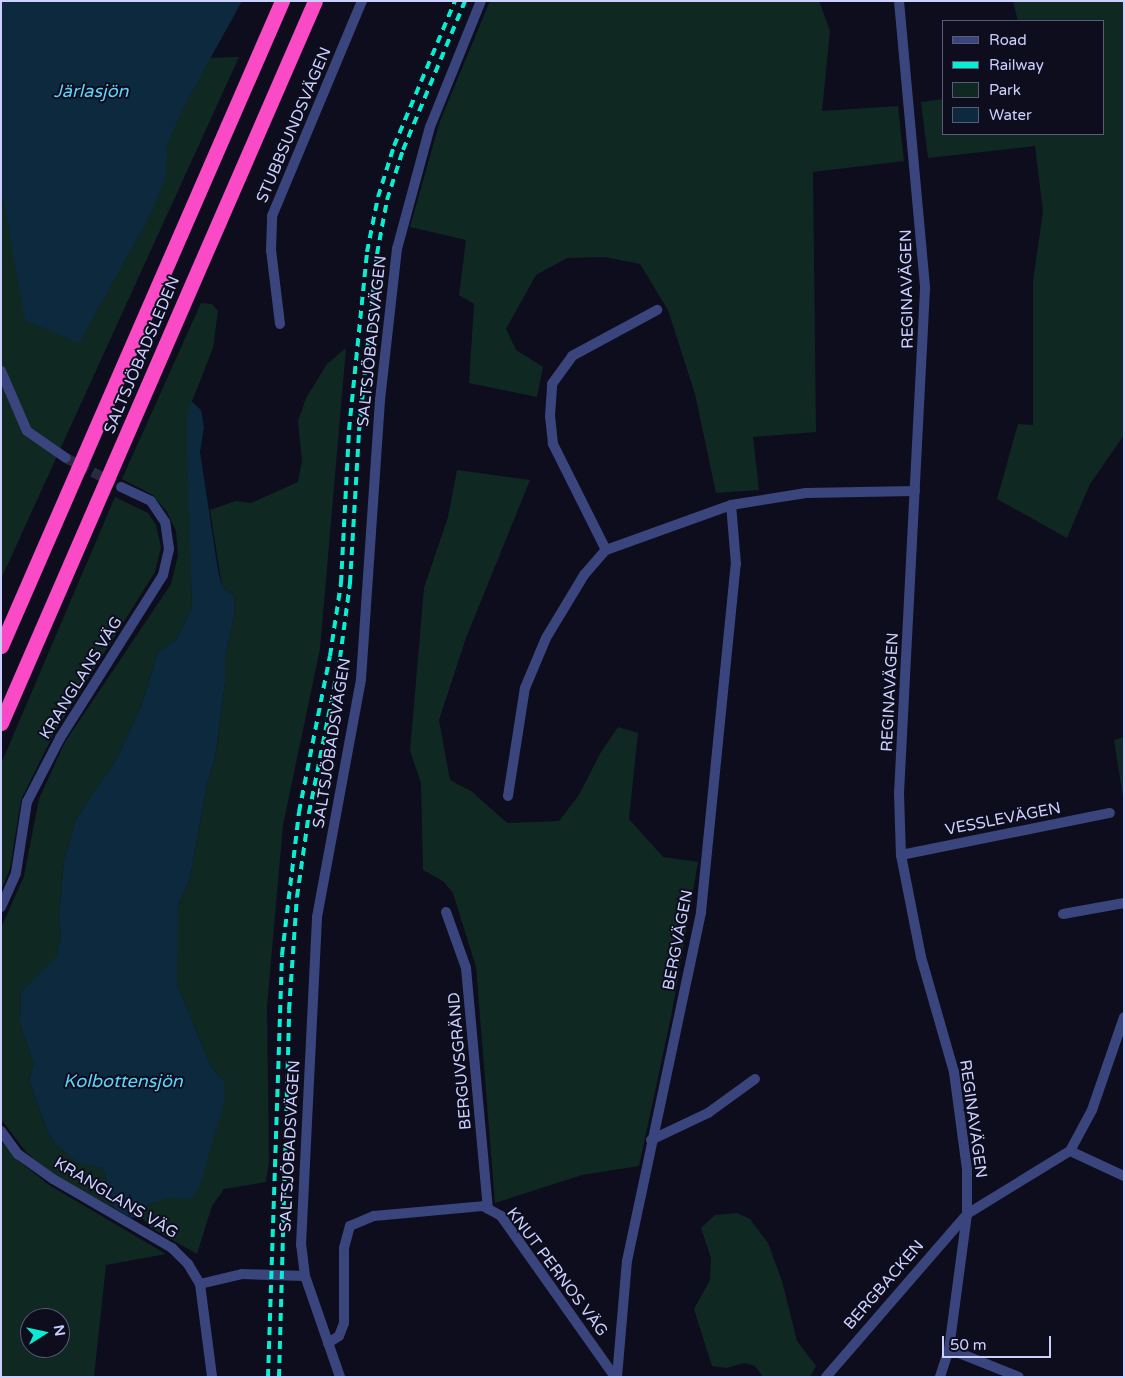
<!DOCTYPE html>
<meta charset="utf-8">
<style>
body{margin:0}
#map{position:relative;width:1125px;height:1378px;overflow:hidden;background:#0d0d1e;font-family:"Varela Round",sans-serif}
div>[style]{position:absolute}
.green>*{inset:0;background:#102822}
.water>*{inset:0;background:#0c293e}
.minor-tunnel>*{height:10px;margin-top:-5px;transform-origin:0;background:repeating-linear-gradient(90deg,#2a2a40 0 10px,transparent 0 15px)}
.minor>*{height:10px;margin:-5px;padding:0 5px;transform-origin:5px;border-radius:5px;background:#39457c}
.tertiary>*{height:10px;margin:-5px;padding:0 5px;transform-origin:5px;border-radius:5px;background:#39457c}
.motorway>*{height:15px;margin:-7.5px;padding:0 7.5px;transform-origin:7.5px;border-radius:7.5px;background:#fa4ac5}
.rail>*{height:4px;margin-top:-2px;transform-origin:0;background:repeating-linear-gradient(90deg,#07eed2 0 8px,transparent 0 14px)}
span{translate:-50% -50%;white-space:nowrap;text-align:center;line-height:1.15;-webkit-text-stroke:4px #0d0d1e;paint-order:stroke}
.street-label{font-size:16px;color:#cbd0fe}
.water-label{font-size:18px;color:#5cd4fa;font-style:italic}
.frame{position:absolute;inset:0;border:2px solid #cbd0fe;pointer-events:none}
.legend{position:absolute;left:942px;top:20px;width:162px;height:115px;box-sizing:border-box;background:#0d0d1e;border:1px solid #595b78;margin:0;padding:6px 9px;list-style:none;font-size:15px;color:#cbd0fe}
.legend li{display:flex;align-items:center;gap:10px;height:25px}
.legend b{width:25px;border:1px solid #595b78}
.north{position:absolute;left:20px;top:1308px;width:50px;height:50px;box-sizing:border-box;background:#0d0d1e;border:1px solid #595b78;border-radius:50%;rotate:80deg;font-size:14px;font-weight:700;line-height:20px;text-align:center;color:#cbd0fe}
.north::after{content:'';display:block;margin:auto;width:18px;height:22px;background:#07eed2;clip-path:polygon(50% 0,100% 100%,50% 72%,0 100%)}
.scale{position:absolute;left:942px;top:1336px;width:109px;height:22px;box-sizing:border-box;border:2px solid #cbd0fe;border-top:0;padding-left:6px;font-size:15px;line-height:18px;white-space:nowrap;color:#cbd0fe;-webkit-text-stroke:4px #0d0d1e;paint-order:stroke}
</style>
<div id="map">
<div class="green">
<div style="clip-path:polygon(490px 1px,819px 1px,830px 31px,822px 111px,898px 106px,904px 161px,813px 172px,816px 432px,753px 437px,759px 490px,716px 493px,695px 394px,668px 310px,640px 264px,605px 257px,567px 258px,536px 275px,506px 329px,516px 350px,543px 367px,537px 397px,469px 383px,474px 304px,459px 295px,466px 240px,410px 227px,440px 121px)"></div>
<div style="clip-path:polygon(1013px 1px,1124px 1px,1124px 435px,1090px 484px,1067px 538px,997px 499px,1018px 424px,1033px 425px,1033px 281px,1043px 211px,1035px 146px,928px 158px,921px 102px,944px 99px,944px 134px,1104px 134px,1104px 21px,1018px 21px)"></div>
<div style="clip-path:polygon(239px 57px,1px 579px,1px 186px,5px 195px,172px 99px,206px 58px)"></div>
<div style="clip-path:polygon(201px 303px,212px 304px,218px 311px,213px 348px,187px 414px,192px 607px,176px 640px,158px 652px,141px 706px,117px 758px,76px 819px,64px 861px,59px 915px,61px 937px,57px 957px,21px 992px,20px 1024px,34px 1064px,29px 1080px,46px 1128px,55px 1144px,75px 1160px,103px 1168px,114px 1208px,55px 1176px,26px 1152px,1px 1119px,1px 928px,24px 876px,39px 799px,65px 742px,171px 584px,178px 555px,176px 531px,167px 512px,153px 495px,122px 479px)"></div>
<div style="clip-path:polygon(346px 348px,320px 649px,283px 825px,267px 1006px,269px 1162px,266px 1182px,224px 1189px,212px 1206px,197px 1254px,151px 1228px,141px 1217px,149px 1204px,200px 1185px,225px 1082px,211px 1067px,177px 984px,175px 946px,178px 905px,190px 878px,207px 784px,215px 759px,225px 682px,225px 657px,235px 612px,234px 596px,222px 587px,210px 510px,236px 501px,251px 503px,298px 482px,302px 461px,298px 421px,306px 398px,327px 364px)"></div>
<div style="clip-path:polygon(457px 470px,530px 480px,466px 638px,439px 720px,450px 780px,471px 791px,507px 823px,559px 821px,579px 795px,601px 752px,618px 727px,638px 733px,629px 819px,663px 857px,698px 862px,671px 1017px,639px 1166px,582px 1175px,495px 1203px,476px 967px,453px 893px,443px 881px,423px 870px,421px 783px,410px 751px,424px 588px,448px 517px)"></div>
<div style="clip-path:polygon(115px 497px,148px 513px,156px 525px,161px 547px,155px 572px,54px 733px,21px 800px,10px 869px,1px 891px,1px 764px)"></div>
<div style="clip-path:polygon(1124px 737px,1124px 804px,1114px 740px)"></div>
<div style="clip-path:polygon(evenodd,1px 1141px,14px 1157px,49px 1185px,166px 1254px,106px 1265px,94px 1377px,1px 1377px,1px 1141px,30px 1318px,60px 1318px,60px 1348px,30px 1348px,30px 1318px)"></div>
<div style="clip-path:polygon(737px 1213px,750px 1219px,768px 1243px,782px 1281px,797px 1341px,816px 1366px,810px 1377px,763px 1377px,755px 1366px,745px 1363px,726px 1368px,712px 1366px,694px 1309px,710px 1280px,711px 1258px,701px 1228px,715px 1215px)"></div>
</div>
<div class="water">
<div style="clip-path:polygon(1px 1px,242px 1px,183px 108px,168px 143px,165px 179px,150px 215px,79px 343px,25px 320px,1px 186px)"></div>
<div style="clip-path:polygon(191px 401px,201px 410px,204px 427px,200px 452px,218px 570px,222px 587px,234px 596px,235px 612px,225px 657px,225px 682px,215px 759px,207px 784px,190px 878px,178px 905px,177px 984px,211px 1067px,225px 1082px,224px 1104px,200px 1185px,191px 1199px,168px 1198px,149px 1204px,141px 1217px,131px 1218px,114px 1208px,103px 1168px,77px 1162px,55px 1144px,46px 1128px,29px 1080px,34px 1064px,20px 1024px,21px 992px,57px 956px,61px 937px,59px 915px,64px 861px,76px 819px,117px 758px,141px 706px,158px 652px,176px 640px,192px 607px,187px 453px,187px 414px)"></div>
</div>
<div class="minor-tunnel">
<div style="left:66px;top:458px;width:62px;rotate:27.8deg"></div>
</div>
<div class="minor">
<div style="left:899px;top:1px;width:289px;rotate:84.8deg"></div>
<div style="left:925px;top:289px;width:505px;rotate:92.95deg"></div>
<div style="left:899px;top:793px;width:62px;rotate:88.2deg"></div>
<div style="left:901px;top:855px;width:104px;rotate:78.9deg"></div>
<div style="left:921px;top:957px;width:120px;rotate:74deg"></div>
<div style="left:954px;top:1072px;width:99px;rotate:82.4deg"></div>
<div style="left:967px;top:1170px;width:44px;rotate:90deg"></div>
<div style="left:967px;top:1214px;width:136px;rotate:97.6deg"></div>
<div style="left:949px;top:1349px;width:29px;rotate:108deg"></div>
<div style="left:280px;top:324px;width:75px;rotate:-96.9deg"></div>
<div style="left:271px;top:250px;width:34px;rotate:-88deg"></div>
<div style="left:272px;top:216px;width:233px;rotate:-67.3deg"></div>
<div style="left:1px;top:371px;width:65px;rotate:66.6deg"></div>
<div style="left:27px;top:431px;width:47px;rotate:34.7deg"></div>
<div style="left:606px;top:550px;width:119px;rotate:-116.6deg"></div>
<div style="left:553px;top:444px;width:28px;rotate:-96deg"></div>
<div style="left:550px;top:416px;width:32px;rotate:-86deg"></div>
<div style="left:552px;top:384px;width:34px;rotate:-54deg"></div>
<div style="left:572px;top:356px;width:97px;rotate:-28.4deg"></div>
<div style="left:508px;top:796px;width:109px;rotate:-81.1deg"></div>
<div style="left:525px;top:688px;width:54px;rotate:-67.2deg"></div>
<div style="left:546px;top:638px;width:74px;rotate:-58.9deg"></div>
<div style="left:584px;top:575px;width:33px;rotate:-49deg"></div>
<div style="left:606px;top:550px;width:133px;rotate:-19.8deg"></div>
<div style="left:731px;top:505px;width:76px;rotate:-9.1deg"></div>
<div style="left:806px;top:493px;width:109px;rotate:-1.1deg"></div>
<div style="left:901px;top:855px;width:213px;rotate:-11.4deg"></div>
<div style="left:1px;top:907px;width:37px;rotate:-66deg"></div>
<div style="left:16px;top:873px;width:72px;rotate:-81.2deg"></div>
<div style="left:27px;top:802px;width:72px;rotate:-62.7deg"></div>
<div style="left:60px;top:738px;width:193px;rotate:-57.7deg"></div>
<div style="left:163px;top:575px;width:27px;rotate:-77deg"></div>
<div style="left:169px;top:549px;width:27px;rotate:-98deg"></div>
<div style="left:165px;top:522px;width:25px;rotate:-124deg"></div>
<div style="left:151px;top:501px;width:33px;rotate:-155deg"></div>
<div style="left:446px;top:912px;width:59px;rotate:70.3deg"></div>
<div style="left:466px;top:968px;width:242px;rotate:84.8deg"></div>
<div style="left:1063px;top:914px;width:62px;rotate:-10.2deg"></div>
<div style="left:1px;top:1131px;width:29px;rotate:54deg"></div>
<div style="left:18px;top:1154px;width:43px;rotate:35.5deg"></div>
<div style="left:53px;top:1179px;width:138px;rotate:30.1deg"></div>
<div style="left:172px;top:1248px;width:23px;rotate:45deg"></div>
<div style="left:188px;top:1264px;width:23px;rotate:59deg"></div>
<div style="left:200px;top:1284px;width:43px;rotate:-13.4deg"></div>
<div style="left:242px;top:1274px;width:63px;rotate:1.8deg"></div>
<div style="left:651px;top:1140px;width:63px;rotate:-25.3deg"></div>
<div style="left:708px;top:1113px;width:58px;rotate:-35.9deg"></div>
<div style="left:1070px;top:1151px;width:60px;rotate:24.8deg"></div>
<div style="left:200px;top:1284px;width:94px;rotate:82.6deg"></div>
<div style="left:328px;top:1343px;width:13px;rotate:-32deg"></div>
<div style="left:339px;top:1336px;width:14px;rotate:-69deg"></div>
<div style="left:344px;top:1323px;width:75px;rotate:-90deg"></div>
<div style="left:344px;top:1248px;width:23px;rotate:-75deg"></div>
<div style="left:350px;top:1226px;width:26px;rotate:-23deg"></div>
<div style="left:374px;top:1216px;width:109px;rotate:-5.2deg"></div>
<div style="left:483px;top:1206px;width:21px;rotate:29deg"></div>
<div style="left:501px;top:1216px;width:197px;rotate:54.7deg"></div>
<div style="left:949px;top:1349px;width:75px;rotate:21.8deg"></div>
<div style="left:617px;top:1377px;width:116px;rotate:-85.1deg"></div>
<div style="left:627px;top:1261px;width:357px;rotate:-78deg"></div>
<div style="left:701px;top:912px;width:350px;rotate:-84.3deg"></div>
<div style="left:736px;top:564px;width:59px;rotate:-94.8deg"></div>
<div style="left:826px;top:1377px;width:216px;rotate:-49.1deg"></div>
<div style="left:967px;top:1214px;width:121px;rotate:-31.5deg"></div>
<div style="left:1070px;top:1151px;width:47px;rotate:-61.8deg"></div>
<div style="left:1092px;top:1110px;width:98px;rotate:-71deg"></div>
</div>
<div class="tertiary">
<div style="left:340px;top:1377px;width:107px;rotate:-109.1deg"></div>
<div style="left:305px;top:1276px;width:31px;rotate:-97deg"></div>
<div style="left:301px;top:1245px;width:328px;rotate:-87.2deg"></div>
<div style="left:317px;top:917px;width:242px;rotate:-79.5deg"></div>
<div style="left:361px;top:679px;width:280px;rotate:-86.1deg"></div>
<div style="left:380px;top:400px;width:152px;rotate:-83.6deg"></div>
<div style="left:397px;top:249px;width:126px;rotate:-74.9deg"></div>
<div style="left:430px;top:127px;width:136px;rotate:-68deg"></div>
</div>
<div class="motorway">
<div style="left:1px;top:646px;width:704px;rotate:-66.46deg"></div>
<div style="left:1px;top:723px;width:787px;rotate:-66.5deg"></div>
</div>
<div class="rail">
<div style="left:268px;top:1377px;width:422px;rotate:-88.1deg"></div>
<div style="left:282px;top:955px;width:144px;rotate:-83.2deg"></div>
<div style="left:299px;top:812px;width:159px;rotate:-78.8deg"></div>
<div style="left:330px;top:656px;width:74px;rotate:-81.4deg"></div>
<div style="left:341px;top:583px;width:153px;rotate:-87deg"></div>
<div style="left:349px;top:430px;width:179px;rotate:-84.2deg"></div>
<div style="left:367px;top:252px;width:56px;rotate:-78.7deg"></div>
<div style="left:378px;top:197px;width:53px;rotate:-72.6deg"></div>
<div style="left:394px;top:146px;width:157px;rotate:-67.2deg"></div>
<div style="left:279px;top:1377px;width:367px;rotate:-88.4deg"></div>
<div style="left:289px;top:1010px;width:113px;rotate:-86deg"></div>
<div style="left:297px;top:897px;width:85px;rotate:-81.9deg"></div>
<div style="left:309px;top:813px;width:158px;rotate:-78.7deg"></div>
<div style="left:340px;top:658px;width:76px;rotate:-82.4deg"></div>
<div style="left:350px;top:583px;width:152px;rotate:-86.6deg"></div>
<div style="left:359px;top:431px;width:178px;rotate:-84.2deg"></div>
<div style="left:377px;top:254px;width:55px;rotate:-79.5deg"></div>
<div style="left:387px;top:200px;width:52px;rotate:-72.3deg"></div>
<div style="left:403px;top:150px;width:161px;rotate:-67.4deg"></div>
</div>
<div class="street-label">
<span style="left:294px;top:125px;rotate:-67deg">STUBBSUNDSVÄGEN</span>
<span style="left:907px;top:289px;rotate:-91deg">REGINAVÄGEN</span>
<span style="left:372px;top:341px;rotate:-84deg">SALTSJÖBADSVÄGEN</span>
<span style="left:142px;top:355px;rotate:-67deg">SALTSJÖBADSLEDEN</span>
<span style="left:81px;top:678px;rotate:-58deg">KRANGLANS VÄG</span>
<span style="left:890px;top:692px;rotate:-87deg">REGINAVÄGEN</span>
<span style="left:332px;top:743px;rotate:-81deg">SALTSJÖBADSVÄGEN</span>
<span style="left:1003px;top:819px;rotate:-11deg">VESSLEVÄGEN</span>
<span style="left:678px;top:940px;rotate:-79deg">BERGVÄGEN</span>
<span style="left:460px;top:1061px;rotate:-95deg">BERGUVSGRÄND</span>
<span style="left:973px;top:1119px;rotate:82deg">REGINAVÄGEN</span>
<span style="left:290px;top:1146px;rotate:-87deg">SALTSJÖBADSVÄGEN</span>
<span style="left:116px;top:1198px;rotate:31deg">KRANGLANS VÄG</span>
<span style="left:557px;top:1272px;rotate:53deg">KNUT PERNOS VÄG</span>
<span style="left:884px;top:1285px;rotate:-49deg">BERGBACKEN</span>
</div>
<div class="water-label">
<span style="left:91px;top:91px">Järlasjön</span>
<span style="left:123px;top:1081px">Kolbottensjön</span>
</div>
<div class="frame"></div>
<ul class="legend">
<li><b style="height:6px;background:#39457c"></b>Road</li>
<li><b style="height:6px;background:#07eed2"></b>Railway</li>
<li><b style="height:14px;background:#102822"></b>Park</li>
<li><b style="height:14px;background:#0c293e"></b>Water</li>
</ul>
<div class="north">N</div>
<div class="scale">50 m</div>
</div>
